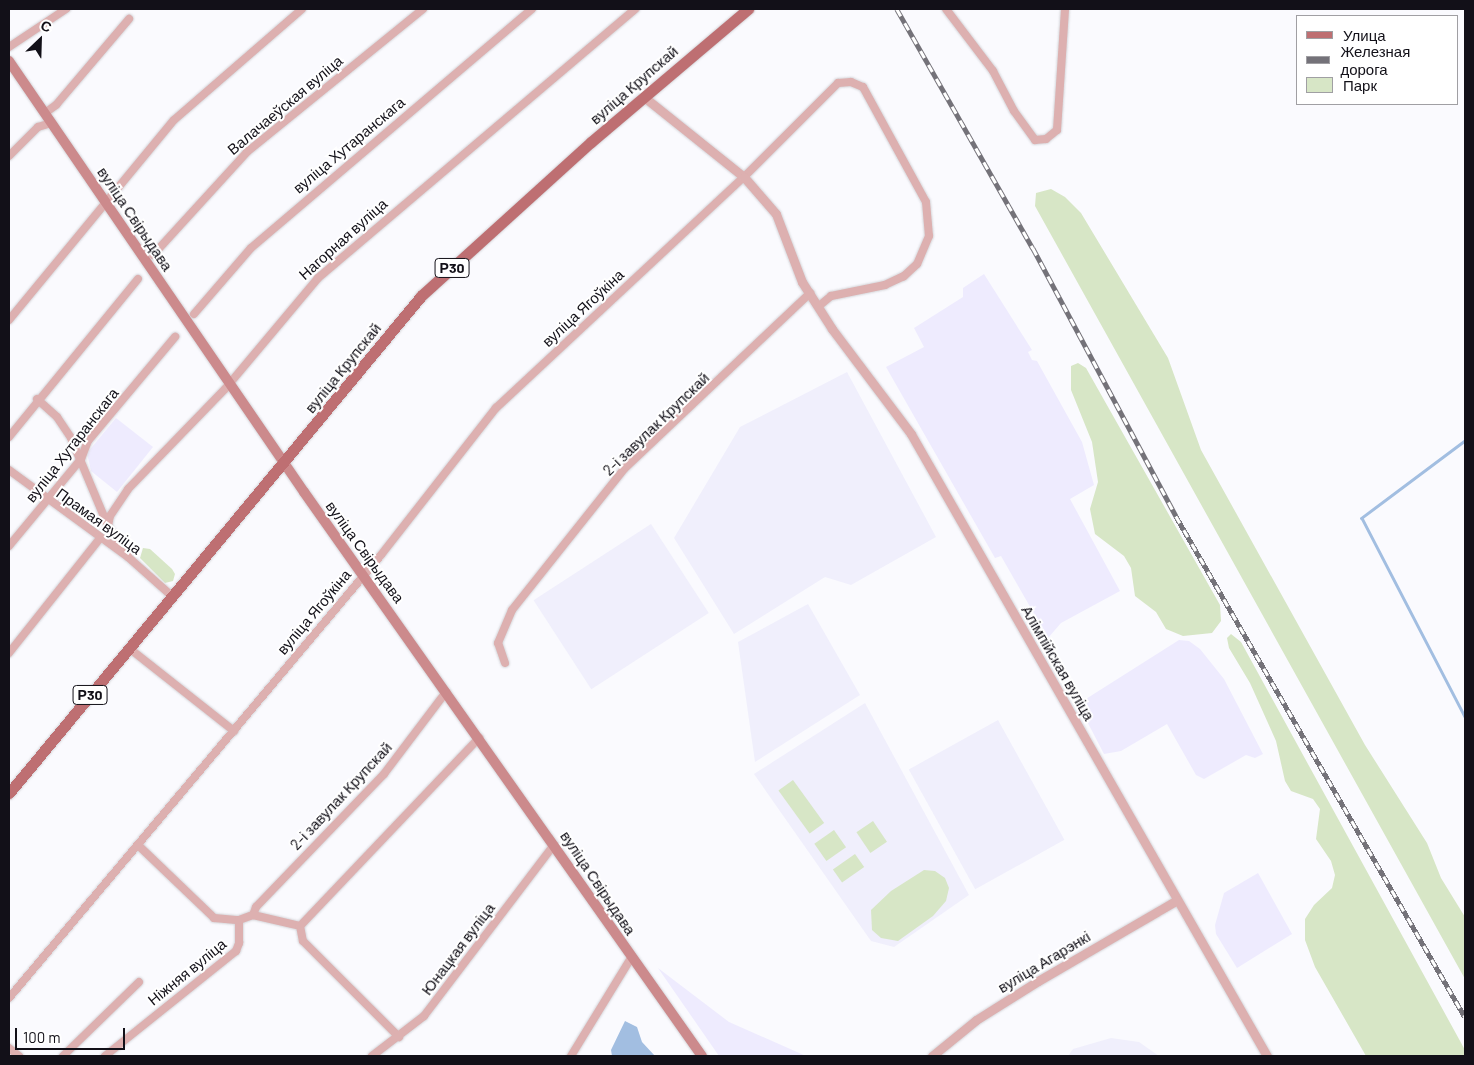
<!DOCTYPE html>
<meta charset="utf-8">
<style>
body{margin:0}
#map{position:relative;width:1474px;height:1065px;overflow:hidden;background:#fafafe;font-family:Barlow,sans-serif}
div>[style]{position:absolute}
.built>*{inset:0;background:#eeebfe}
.education>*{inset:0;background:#f0effc;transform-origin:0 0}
.green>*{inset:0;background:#d7e6c6;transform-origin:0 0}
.water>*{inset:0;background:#a2bee1}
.stream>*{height:2.5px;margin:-1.25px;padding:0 1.25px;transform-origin:1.25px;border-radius:1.25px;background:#a2bee1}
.roads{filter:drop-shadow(0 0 1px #d5d5d9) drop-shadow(0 0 1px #d5d5d9)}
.minor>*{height:8px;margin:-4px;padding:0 4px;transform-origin:4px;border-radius:4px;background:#ddb0b0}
.tertiary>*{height:9px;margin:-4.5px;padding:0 4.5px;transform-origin:4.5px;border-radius:4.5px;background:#ddb0b0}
.secondary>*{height:10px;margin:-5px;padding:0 5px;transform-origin:5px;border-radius:5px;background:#cc8a8c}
.primary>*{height:11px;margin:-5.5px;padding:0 5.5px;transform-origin:5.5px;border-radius:5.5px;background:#be6f72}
.rail>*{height:4.5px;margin-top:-2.25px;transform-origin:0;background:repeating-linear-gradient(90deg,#fff 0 8px,#747279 0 16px);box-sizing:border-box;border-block:1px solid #747279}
span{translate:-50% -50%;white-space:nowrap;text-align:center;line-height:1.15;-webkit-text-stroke:4px #fff;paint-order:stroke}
.shield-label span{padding:1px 4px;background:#fff;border:1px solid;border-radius:4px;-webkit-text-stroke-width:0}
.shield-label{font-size:14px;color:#121018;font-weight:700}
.street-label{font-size:15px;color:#121018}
.frame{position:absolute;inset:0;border:10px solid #121018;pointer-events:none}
.legend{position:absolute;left:1296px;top:15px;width:162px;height:90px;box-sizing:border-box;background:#fff;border:1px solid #a09fa3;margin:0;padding:6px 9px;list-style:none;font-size:15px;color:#121018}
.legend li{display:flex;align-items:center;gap:10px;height:25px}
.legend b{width:25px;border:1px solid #a09fa3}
.north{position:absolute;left:15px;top:15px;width:50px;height:50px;-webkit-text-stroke:4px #fff;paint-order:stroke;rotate:24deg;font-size:14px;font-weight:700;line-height:20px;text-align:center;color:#121018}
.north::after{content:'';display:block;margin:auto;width:18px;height:22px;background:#121018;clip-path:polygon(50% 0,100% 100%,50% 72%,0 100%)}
.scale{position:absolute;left:15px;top:1028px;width:110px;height:22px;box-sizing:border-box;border:2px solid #121018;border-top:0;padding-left:6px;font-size:15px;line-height:18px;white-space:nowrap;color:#121018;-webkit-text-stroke:4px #fff;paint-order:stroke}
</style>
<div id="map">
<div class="built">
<div style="clip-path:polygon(984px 274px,1032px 350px,1028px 352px,1032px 360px,1037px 361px,1082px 442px,1094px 485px,1070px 499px,1120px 591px,1061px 623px,1048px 638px,1001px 556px,995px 558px,886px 367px,924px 347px,914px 328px,963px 297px,963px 288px)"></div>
<div style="clip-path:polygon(116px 418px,153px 447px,117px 492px,91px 471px,87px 453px)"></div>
<div style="clip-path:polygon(1179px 640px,1189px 641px,1200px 649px,1224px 679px,1263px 754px,1255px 758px,1246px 755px,1204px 779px,1196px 775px,1167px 724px,1121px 751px,1104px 754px,1078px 704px)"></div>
<div style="clip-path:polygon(1258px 873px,1292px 934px,1237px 968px,1216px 934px,1215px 925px,1224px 893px)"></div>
<div style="clip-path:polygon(658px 968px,729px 1022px,806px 1056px,719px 1056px)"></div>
</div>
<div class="education">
<div style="clip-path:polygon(847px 372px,936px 537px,851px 585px,825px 577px,734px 634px,674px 538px,740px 427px)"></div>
<div style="left:651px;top:524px;width:106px;height:140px;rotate:57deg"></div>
<div style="clip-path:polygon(808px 604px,860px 695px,755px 762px,738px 642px)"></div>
<div style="clip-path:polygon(865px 703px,969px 895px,894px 947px,871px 941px,754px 774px)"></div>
<div style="left:998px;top:720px;width:137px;height:102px;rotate:61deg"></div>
<div style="clip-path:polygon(1111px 1038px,1139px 1042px,1159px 1056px,1068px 1056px,1073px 1049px)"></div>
</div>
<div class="green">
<div style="clip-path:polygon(1051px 189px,1065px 197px,1081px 213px,1168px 358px,1201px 450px,1365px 745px,1427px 843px,1441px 878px,1465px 917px,1465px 979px,1035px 206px,1036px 193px)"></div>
<div style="clip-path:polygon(1078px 363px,1086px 368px,1220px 605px,1221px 621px,1212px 633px,1183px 636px,1166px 629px,1156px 612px,1135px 596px,1131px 568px,1124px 556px,1095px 534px,1090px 509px,1098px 482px,1092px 442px,1071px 390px,1071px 366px)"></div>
<div style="clip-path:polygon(143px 548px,150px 549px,172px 569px,175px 574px,173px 581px,165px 583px,140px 558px)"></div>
<div style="clip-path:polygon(1231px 634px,1241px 642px,1465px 1050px,1465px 1056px,1366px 1056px,1315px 967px,1305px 940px,1305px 919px,1314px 905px,1332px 888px,1335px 875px,1331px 861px,1316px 839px,1320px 809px,1313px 799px,1291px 791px,1285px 781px,1276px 741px,1250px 683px,1229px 648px,1227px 638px)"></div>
<div style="left:793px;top:780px;width:53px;height:18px;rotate:54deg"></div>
<div style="left:873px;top:821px;width:25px;height:20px;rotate:56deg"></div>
<div style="left:834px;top:830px;width:21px;height:24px;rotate:55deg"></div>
<div style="left:855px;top:854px;width:16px;height:27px;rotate:55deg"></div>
<div style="clip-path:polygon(924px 870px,935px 871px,945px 878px,949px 888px,946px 901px,933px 916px,898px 941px,881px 938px,872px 930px,871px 910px,891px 891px)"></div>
</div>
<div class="water">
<div style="clip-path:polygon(625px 1021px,637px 1027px,642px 1042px,655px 1056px,612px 1056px,611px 1050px)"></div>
</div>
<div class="stream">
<div style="left:1465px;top:441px;width:129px;rotate:143.2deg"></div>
<div style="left:1362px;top:518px;width:224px;rotate:62.6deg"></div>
</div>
<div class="roads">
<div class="minor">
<div style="left:946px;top:9px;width:78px;rotate:52.8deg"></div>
<div style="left:993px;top:71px;width:45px;rotate:62.3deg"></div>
<div style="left:1014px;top:111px;width:36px;rotate:54deg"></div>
<div style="left:1035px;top:140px;width:11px;rotate:-5deg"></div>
<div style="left:1046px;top:139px;width:14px;rotate:-39deg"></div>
<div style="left:1057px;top:130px;width:121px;rotate:-86.2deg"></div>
<div style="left:9px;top:47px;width:69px;rotate:-33.7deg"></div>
<div style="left:45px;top:113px;width:14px;rotate:-36deg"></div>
<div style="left:56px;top:105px;width:113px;rotate:-49.7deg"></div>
<div style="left:9px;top:156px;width:41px;rotate:-45deg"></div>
<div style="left:38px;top:127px;width:14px;rotate:-17deg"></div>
<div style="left:153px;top:255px;width:139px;rotate:-47.6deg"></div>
<div style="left:247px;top:152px;width:227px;rotate:-39.1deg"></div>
<div style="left:194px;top:314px;width:87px;rotate:-49.2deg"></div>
<div style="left:251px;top:248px;width:369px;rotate:-40.4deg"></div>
<div style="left:9px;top:320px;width:259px;rotate:-50.5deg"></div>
<div style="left:174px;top:120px;width:169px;rotate:-40.9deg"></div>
<div style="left:37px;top:399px;width:27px;rotate:42deg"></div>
<div style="left:57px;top:417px;width:25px;rotate:56deg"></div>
<div style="left:71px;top:438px;width:95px;rotate:67.2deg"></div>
<div style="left:108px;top:526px;width:37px;rotate:57deg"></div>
<div style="left:9px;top:437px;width:204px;rotate:-50.8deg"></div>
<div style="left:9px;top:470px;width:147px;rotate:36.2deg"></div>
<div style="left:128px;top:557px;width:59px;rotate:41.6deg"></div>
<div style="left:108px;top:526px;width:10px;rotate:-79deg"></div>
<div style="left:110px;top:516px;width:32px;rotate:-56deg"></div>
<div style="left:128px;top:489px;width:139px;rotate:-45.9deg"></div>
<div style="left:225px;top:389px;width:145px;rotate:-50deg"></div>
<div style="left:318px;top:278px;width:416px;rotate:-40.3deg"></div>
<div style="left:9px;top:546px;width:113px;rotate:-50.4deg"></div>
<div style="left:81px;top:459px;width:19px;rotate:-69deg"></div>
<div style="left:88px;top:441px;width:136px;rotate:-50.1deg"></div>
<div style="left:129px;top:648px;width:134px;rotate:38.3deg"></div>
<div style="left:9px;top:653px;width:147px;rotate:-51.6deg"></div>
<div style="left:505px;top:663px;width:21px;rotate:-109deg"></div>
<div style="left:498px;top:643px;width:36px;rotate:-67deg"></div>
<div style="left:512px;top:610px;width:181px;rotate:-51.5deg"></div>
<div style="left:625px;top:468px;width:255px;rotate:-43.4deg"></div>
<div style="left:139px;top:846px;width:104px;rotate:43.8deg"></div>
<div style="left:214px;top:918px;width:25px;rotate:5deg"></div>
<div style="left:253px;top:915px;width:9px;rotate:-69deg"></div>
<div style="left:256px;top:907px;width:185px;rotate:-46.1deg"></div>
<div style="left:384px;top:774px;width:103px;rotate:-52.9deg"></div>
<div style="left:300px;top:926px;width:15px;rotate:79deg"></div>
<div style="left:303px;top:941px;width:136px;rotate:45deg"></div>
<div style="left:9px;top:998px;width:578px;rotate:-49.98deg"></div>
<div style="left:381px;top:555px;width:187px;rotate:-52deg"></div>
<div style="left:496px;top:408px;width:339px;rotate:-43deg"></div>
<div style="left:744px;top:177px;width:133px;rotate:-45deg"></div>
<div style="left:838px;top:83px;width:13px;rotate:-4deg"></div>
<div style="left:851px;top:82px;width:13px;rotate:23deg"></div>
<div style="left:863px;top:87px;width:131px;rotate:61.3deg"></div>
<div style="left:926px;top:202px;width:34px;rotate:85deg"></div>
<div style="left:929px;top:236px;width:30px;rotate:113deg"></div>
<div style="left:917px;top:264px;width:18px;rotate:137deg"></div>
<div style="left:904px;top:276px;width:21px;rotate:155deg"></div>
<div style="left:885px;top:285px;width:55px;rotate:168.5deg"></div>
<div style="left:831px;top:296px;width:16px;rotate:140deg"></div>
<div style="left:9px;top:1048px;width:13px;rotate:39deg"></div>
<div style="left:63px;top:1056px;width:106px;rotate:-44.2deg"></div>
<div style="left:105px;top:1056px;width:168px;rotate:-38.7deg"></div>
<div style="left:236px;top:951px;width:9px;rotate:-69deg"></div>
<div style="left:239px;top:943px;width:23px;rotate:-90deg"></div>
<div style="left:239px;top:920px;width:15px;rotate:-20deg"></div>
<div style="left:253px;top:915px;width:48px;rotate:13.2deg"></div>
<div style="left:300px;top:926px;width:260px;rotate:-46.4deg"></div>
<div style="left:372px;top:1056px;width:66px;rotate:-37.6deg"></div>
<div style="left:424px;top:1016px;width:215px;rotate:-52.8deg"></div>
<div style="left:571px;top:1056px;width:115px;rotate:-58.5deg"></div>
</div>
<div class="tertiary">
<div style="left:644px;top:97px;width:128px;rotate:38.7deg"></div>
<div style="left:744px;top:177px;width:49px;rotate:49.1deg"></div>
<div style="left:776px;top:214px;width:73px;rotate:69.1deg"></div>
<div style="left:802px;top:282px;width:56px;rotate:57.4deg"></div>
<div style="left:832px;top:329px;width:131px;rotate:53deg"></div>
<div style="left:911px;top:434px;width:717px;rotate:60.22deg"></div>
<div style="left:932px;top:1056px;width:57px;rotate:-39.3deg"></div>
<div style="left:976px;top:1020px;width:73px;rotate:-32.2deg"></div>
<div style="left:1038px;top:981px;width:161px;rotate:-30.2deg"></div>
</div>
<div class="secondary">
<div style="left:9px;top:61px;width:522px;rotate:55.61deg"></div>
<div style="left:304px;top:492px;width:690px;rotate:54.79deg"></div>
</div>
<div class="primary">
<div style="left:9px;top:793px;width:646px;rotate:-50.34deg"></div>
<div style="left:421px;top:296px;width:229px;rotate:-42.2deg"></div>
<div style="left:591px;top:142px;width:206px;rotate:-40.3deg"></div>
</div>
</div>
<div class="rail">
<div style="left:897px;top:9px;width:275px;rotate:60.4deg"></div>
<div style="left:1033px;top:248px;width:304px;rotate:61.9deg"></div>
<div style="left:1176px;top:516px;width:578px;rotate:60.02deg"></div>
</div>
<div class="shield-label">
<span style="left:452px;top:268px">Р30</span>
<span style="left:90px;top:695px">Р30</span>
</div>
<div class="street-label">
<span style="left:634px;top:85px;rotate:-41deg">вуліца Крупскай</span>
<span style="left:285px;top:105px;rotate:-40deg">Валачаеўская вуліца</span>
<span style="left:349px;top:145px;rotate:-40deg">вуліца Хутаранскага</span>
<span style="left:135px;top:219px;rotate:56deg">вуліца Свірыдава</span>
<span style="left:343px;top:239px;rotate:-42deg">Нагорная вуліца</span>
<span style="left:583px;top:308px;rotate:-43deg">вуліца Ягоўкіна</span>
<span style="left:343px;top:368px;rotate:-51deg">вуліца Крупскай</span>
<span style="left:656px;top:424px;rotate:-44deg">2-і завулак Крупскай</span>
<span style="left:72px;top:445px;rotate:-52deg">вуліца Хутаранскага</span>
<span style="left:99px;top:521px;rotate:36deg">Прамая вуліца</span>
<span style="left:365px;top:552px;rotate:54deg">вуліца Свірыдава</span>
<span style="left:314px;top:612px;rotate:-50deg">вуліца Ягоўкіна</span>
<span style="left:1058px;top:663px;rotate:60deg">Алімпійская вуліца</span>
<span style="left:341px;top:796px;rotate:-47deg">2-і завулак Крупскай</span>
<span style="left:598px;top:883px;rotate:56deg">вуліца Свірыдава</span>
<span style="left:458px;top:949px;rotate:-53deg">Юнацкая вуліца</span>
<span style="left:1044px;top:962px;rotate:-31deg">вуліца Агарэнкі</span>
<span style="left:187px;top:972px;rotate:-39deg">Ніжняя вуліца</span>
</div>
<div class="frame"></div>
<ul class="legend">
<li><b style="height:6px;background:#be6f72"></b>Улица</li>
<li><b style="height:6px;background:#747279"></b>Железная дорога</li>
<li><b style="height:14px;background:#d7e6c6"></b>Парк</li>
</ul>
<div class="north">С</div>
<div class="scale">100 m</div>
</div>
